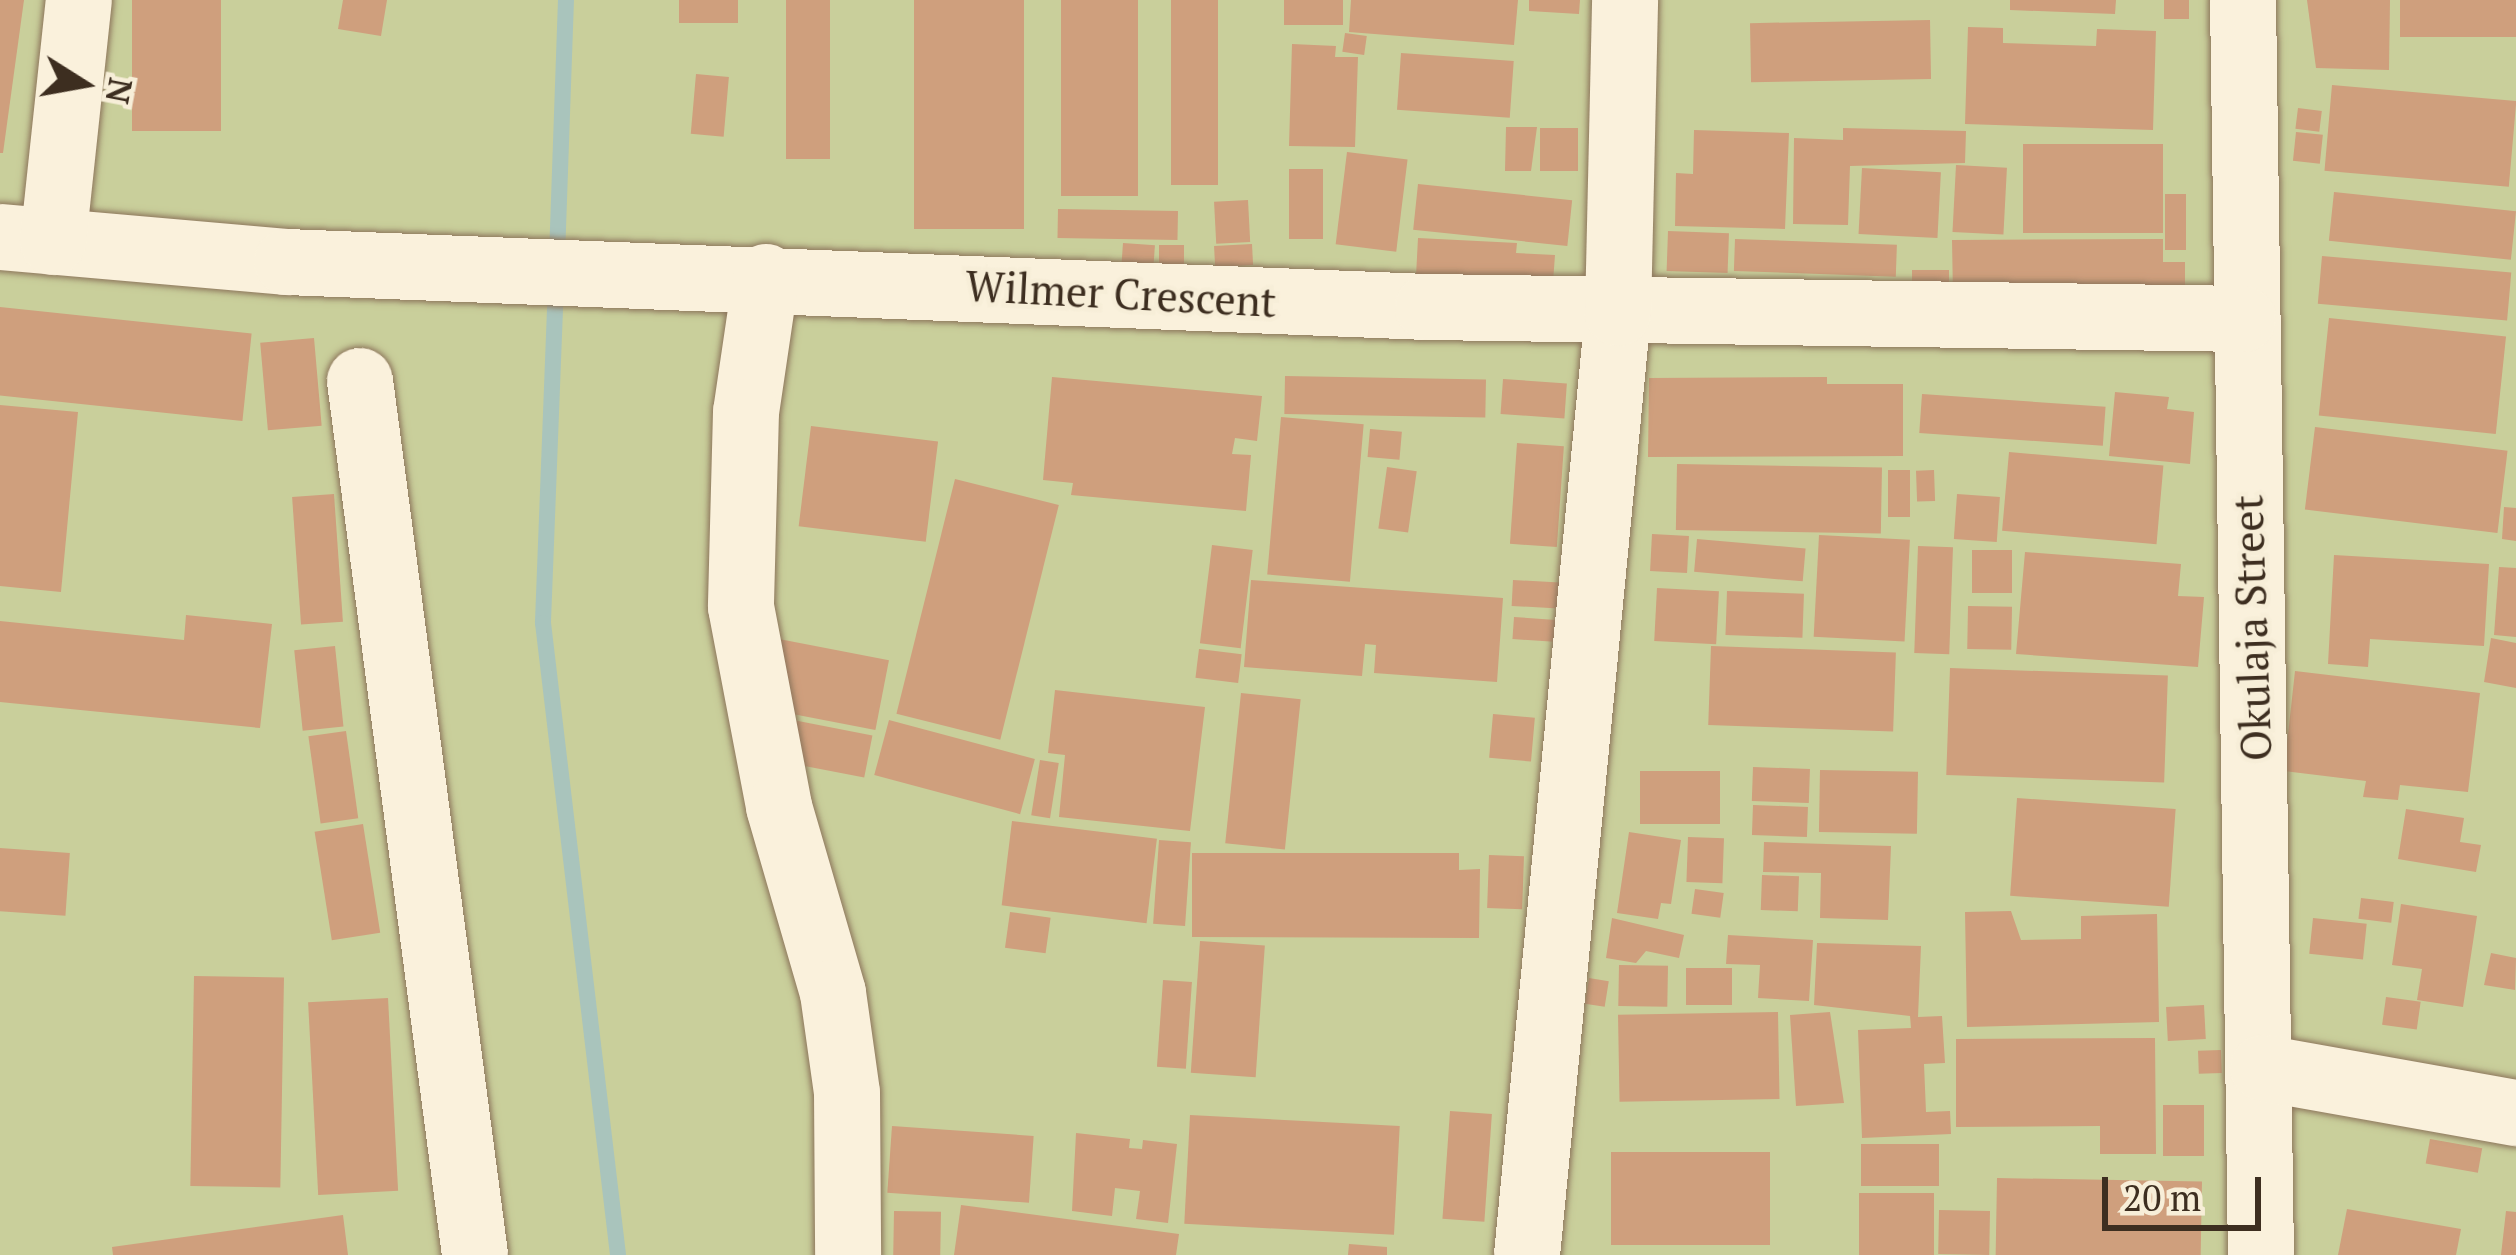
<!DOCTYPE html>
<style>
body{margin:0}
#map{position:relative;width:2516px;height:1255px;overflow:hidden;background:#f0e4c8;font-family:"PT Serif",serif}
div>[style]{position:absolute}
.green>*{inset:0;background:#c9cf9b;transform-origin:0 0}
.stream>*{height:16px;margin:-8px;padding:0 8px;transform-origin:8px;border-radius:8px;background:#a9c4bc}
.building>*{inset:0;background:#cf9f7d;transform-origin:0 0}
.roads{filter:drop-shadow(0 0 3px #8d765c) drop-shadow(0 0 3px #8d765c)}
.minor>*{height:66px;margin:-33px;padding:0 33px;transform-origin:33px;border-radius:33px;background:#faf1dc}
span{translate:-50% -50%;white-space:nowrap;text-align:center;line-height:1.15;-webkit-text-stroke:9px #f7eed8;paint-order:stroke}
.street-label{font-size:42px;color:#3d2e20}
.north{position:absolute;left:24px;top:24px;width:120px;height:120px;-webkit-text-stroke:9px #f7eed8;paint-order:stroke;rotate:101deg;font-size:33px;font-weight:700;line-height:48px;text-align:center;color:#3d2e20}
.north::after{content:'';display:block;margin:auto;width:42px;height:54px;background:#3d2e20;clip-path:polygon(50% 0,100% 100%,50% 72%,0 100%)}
.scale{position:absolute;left:2102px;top:1177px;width:159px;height:54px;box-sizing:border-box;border:6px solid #3d2e20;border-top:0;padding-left:15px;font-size:36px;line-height:42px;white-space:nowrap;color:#3d2e20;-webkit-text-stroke:9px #f7eed8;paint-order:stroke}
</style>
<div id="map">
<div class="green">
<div style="left:0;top:0;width:2516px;height:1255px"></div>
</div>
<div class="stream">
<div style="left:557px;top:257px;width:257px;rotate:-88deg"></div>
<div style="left:556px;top:283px;width:340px;rotate:92.2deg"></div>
<div style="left:543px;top:623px;width:636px;rotate:83.23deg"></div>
</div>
<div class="building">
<div style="clip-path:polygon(0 0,24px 0,3px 153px,0 153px)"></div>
<div style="left:132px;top:0;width:89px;height:131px"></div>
<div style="clip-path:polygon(343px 0,387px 0,381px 36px,338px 29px)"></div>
<div style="left:679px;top:0;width:59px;height:23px"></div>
<div style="left:786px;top:0;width:44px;height:159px"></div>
<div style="left:914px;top:0;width:110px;height:229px"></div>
<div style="left:1061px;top:0;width:77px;height:196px"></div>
<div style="left:1171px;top:0;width:47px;height:185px"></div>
<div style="left:1284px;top:0;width:59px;height:25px"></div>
<div style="clip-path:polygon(1351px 0,1518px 0,1514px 45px,1349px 32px)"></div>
<div style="clip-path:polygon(1529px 0,1580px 0,1579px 14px,1529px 11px)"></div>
<div style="clip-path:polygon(2010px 0,2116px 0,2115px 14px,2010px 10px)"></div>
<div style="left:2164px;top:0;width:25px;height:19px"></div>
<div style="clip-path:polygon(2307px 0,2390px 0,2389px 70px,2316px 68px)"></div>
<div style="left:2400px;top:0;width:116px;height:37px"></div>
<div style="left:1930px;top:20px;width:59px;height:180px;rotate:89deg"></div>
<div style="clip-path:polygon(1968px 27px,2003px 28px,2003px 43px,2096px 46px,2097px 29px,2156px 31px,2153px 130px,1965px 124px)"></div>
<div style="left:1345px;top:33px;width:22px;height:19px;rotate:8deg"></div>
<div style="clip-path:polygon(1292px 44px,1336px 46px,1335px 57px,1358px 57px,1355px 147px,1289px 146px)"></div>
<div style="left:1401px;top:53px;width:113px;height:57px;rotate:4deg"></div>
<div style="left:696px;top:74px;width:33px;height:60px;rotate:5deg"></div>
<div style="left:2332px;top:85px;width:185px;height:86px;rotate:5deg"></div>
<div style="left:2298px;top:108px;width:24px;height:21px;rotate:7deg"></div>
<div style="clip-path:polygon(1506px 127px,1537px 127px,1531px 171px,1505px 171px)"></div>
<div style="left:1540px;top:128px;width:38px;height:43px"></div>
<div style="clip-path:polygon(1843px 128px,1966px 131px,1965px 163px,1850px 166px,1848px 225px,1793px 224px,1794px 138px,1843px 140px)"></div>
<div style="clip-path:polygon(1694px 130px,1789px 133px,1785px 229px,1675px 226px,1676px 173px,1693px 174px)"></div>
<div style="left:2296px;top:132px;width:27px;height:29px;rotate:6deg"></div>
<div style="left:2023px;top:144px;width:140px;height:89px"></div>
<div style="left:1347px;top:152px;width:61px;height:93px;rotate:7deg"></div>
<div style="left:1956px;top:165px;width:51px;height:67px;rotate:3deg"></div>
<div style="left:1862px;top:168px;width:79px;height:66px;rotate:3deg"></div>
<div style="left:1289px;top:169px;width:34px;height:70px"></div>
<div style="left:1418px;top:184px;width:155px;height:46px;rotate:6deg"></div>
<div style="left:2334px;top:192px;width:183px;height:49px;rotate:6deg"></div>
<div style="left:2165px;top:194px;width:21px;height:56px"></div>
<div style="left:1248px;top:200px;width:42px;height:34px;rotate:87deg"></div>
<div style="left:1058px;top:209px;width:120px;height:29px;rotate:1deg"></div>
<div style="left:1668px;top:231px;width:61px;height:40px;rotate:2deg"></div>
<div style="clip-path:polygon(1418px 238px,1517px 243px,1516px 253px,1555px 255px,1553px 282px,1416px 276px)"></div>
<div style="left:1735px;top:239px;width:162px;height:32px;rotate:2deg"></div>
<div style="clip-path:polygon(2163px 239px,2163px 262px,2185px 262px,2185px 294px,1953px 296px,1952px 240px)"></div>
<div style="left:1123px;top:243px;width:32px;height:24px;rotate:4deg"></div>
<div style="left:1252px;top:244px;width:21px;height:38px;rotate:87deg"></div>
<div style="left:1159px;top:245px;width:25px;height:23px"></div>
<div style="left:2322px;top:256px;width:190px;height:48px;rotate:5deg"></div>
<div style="left:1912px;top:270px;width:37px;height:29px"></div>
<div style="left:0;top:307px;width:253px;height:88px;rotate:6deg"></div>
<div style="left:2329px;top:318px;width:178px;height:98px;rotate:6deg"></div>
<div style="left:314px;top:338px;width:88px;height:54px;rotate:85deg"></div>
<div style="left:1285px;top:376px;width:201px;height:38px;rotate:1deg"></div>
<div style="clip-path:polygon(1052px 377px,1262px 396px,1257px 441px,1235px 438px,1232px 454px,1251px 455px,1246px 511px,1071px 495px,1073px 483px,1043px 480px)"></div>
<div style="clip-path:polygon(1827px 377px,1827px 384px,1903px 384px,1903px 456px,1648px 457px,1649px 378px)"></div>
<div style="left:1503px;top:379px;width:64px;height:35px;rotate:4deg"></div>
<div style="clip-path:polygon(2115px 392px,2169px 397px,2167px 409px,2194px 412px,2190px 464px,2109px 456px)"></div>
<div style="left:1922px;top:394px;width:184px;height:39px;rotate:4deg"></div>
<div style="clip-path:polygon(0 405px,78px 412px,61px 592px,0 586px)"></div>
<div style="left:1281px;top:417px;width:83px;height:158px;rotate:5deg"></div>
<div style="left:811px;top:426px;width:128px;height:101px;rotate:7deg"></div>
<div style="left:2315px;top:427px;width:194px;height:83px;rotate:7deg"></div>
<div style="left:1370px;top:429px;width:32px;height:28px;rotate:5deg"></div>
<div style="left:1517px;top:443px;width:47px;height:101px;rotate:4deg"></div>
<div style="left:2009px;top:452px;width:155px;height:79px;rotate:5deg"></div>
<div style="left:1677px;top:464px;width:205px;height:66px;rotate:1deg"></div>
<div style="left:1387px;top:467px;width:30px;height:62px;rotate:8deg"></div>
<div style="left:1888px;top:470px;width:22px;height:47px"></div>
<div style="left:1934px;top:470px;width:31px;height:18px;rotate:88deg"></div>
<div style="left:955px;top:479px;width:107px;height:242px;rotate:14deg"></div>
<div style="left:334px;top:494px;width:128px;height:42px;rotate:86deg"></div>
<div style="left:1957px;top:494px;width:43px;height:45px;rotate:4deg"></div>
<div style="clip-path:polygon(2504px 507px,2516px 508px,2516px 541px,2502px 539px)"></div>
<div style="left:1652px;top:534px;width:37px;height:37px;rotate:3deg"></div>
<div style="left:1819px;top:535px;width:91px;height:102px;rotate:3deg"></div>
<div style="left:1697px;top:539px;width:109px;height:33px;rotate:5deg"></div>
<div style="left:1212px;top:545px;width:41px;height:99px;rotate:7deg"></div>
<div style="left:1918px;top:546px;width:35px;height:107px;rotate:2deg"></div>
<div style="left:1972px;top:550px;width:40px;height:43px"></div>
<div style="clip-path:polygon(2025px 552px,2181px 564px,2178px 596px,2204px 597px,2198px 667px,2016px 654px)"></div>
<div style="clip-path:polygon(2334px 555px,2489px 564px,2484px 646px,2370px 639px,2368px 667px,2328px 664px)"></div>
<div style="clip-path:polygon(2499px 567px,2516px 568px,2516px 637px,2494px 635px)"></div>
<div style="clip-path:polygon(1251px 580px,1503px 598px,1497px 682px,1374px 673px,1376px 645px,1365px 644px,1362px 676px,1244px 667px)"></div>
<div style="left:1513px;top:580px;width:51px;height:26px;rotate:3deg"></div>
<div style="left:1657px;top:588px;width:62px;height:53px;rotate:3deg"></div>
<div style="left:1727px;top:591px;width:77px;height:44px;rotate:2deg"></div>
<div style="left:1968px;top:606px;width:44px;height:43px;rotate:1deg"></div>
<div style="clip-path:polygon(186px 615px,272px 624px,260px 728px,0 702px,0 621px,184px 640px)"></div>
<div style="left:1514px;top:617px;width:49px;height:22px;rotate:4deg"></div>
<div style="clip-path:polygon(2491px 638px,2516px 643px,2516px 688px,2484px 682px)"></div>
<div style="left:779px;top:639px;width:112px;height:71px;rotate:11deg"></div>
<div style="left:335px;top:646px;width:81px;height:41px;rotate:84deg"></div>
<div style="left:1711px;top:646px;width:185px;height:79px;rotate:2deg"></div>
<div style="left:1199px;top:649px;width:43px;height:29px;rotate:7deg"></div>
<div style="left:1950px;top:668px;width:218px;height:107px;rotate:2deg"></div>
<div style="clip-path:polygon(2295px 671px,2480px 693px,2468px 792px,2400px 785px,2398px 800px,2363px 797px,2366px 781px,2284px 771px)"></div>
<div style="clip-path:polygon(1055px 690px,1205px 707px,1190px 831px,1059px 817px,1065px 755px,1048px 753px)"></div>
<div style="left:1241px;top:693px;width:60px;height:151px;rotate:6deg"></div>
<div style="left:1493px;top:714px;width:42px;height:44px;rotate:5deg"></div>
<div style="left:788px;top:719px;width:86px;height:43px;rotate:11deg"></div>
<div style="left:889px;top:720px;width:151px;height:57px;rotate:15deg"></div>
<div style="left:346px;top:731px;width:88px;height:38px;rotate:82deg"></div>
<div style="left:1040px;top:760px;width:19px;height:56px;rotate:9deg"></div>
<div style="left:1753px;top:767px;width:57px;height:34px;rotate:2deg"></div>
<div style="left:1820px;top:770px;width:98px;height:62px;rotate:1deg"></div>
<div style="left:1640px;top:771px;width:80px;height:53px"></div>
<div style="left:2017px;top:798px;width:159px;height:98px;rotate:4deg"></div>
<div style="left:1753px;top:805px;width:55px;height:30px;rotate:2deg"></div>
<div style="clip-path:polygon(2406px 809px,2464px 818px,2460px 842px,2481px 845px,2476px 872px,2398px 859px)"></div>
<div style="left:1012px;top:821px;width:146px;height:85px;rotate:7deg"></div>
<div style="left:363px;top:824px;width:110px;height:49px;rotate:81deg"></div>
<div style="clip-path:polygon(1629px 832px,1681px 840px,1671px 904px,1661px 903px,1658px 919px,1617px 913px)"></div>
<div style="left:1688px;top:837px;width:36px;height:45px;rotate:2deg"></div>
<div style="left:1159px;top:840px;width:32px;height:84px;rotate:4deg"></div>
<div style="clip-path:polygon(1764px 842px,1891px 846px,1888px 920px,1820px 918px,1821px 873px,1763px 872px)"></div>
<div style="left:0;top:848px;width:70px;height:63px;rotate:4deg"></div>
<div style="clip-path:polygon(1192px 853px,1459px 853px,1459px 870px,1480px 869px,1479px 938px,1192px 937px)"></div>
<div style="left:1489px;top:855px;width:35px;height:53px;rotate:2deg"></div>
<div style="left:1762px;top:875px;width:37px;height:35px;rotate:2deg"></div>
<div style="left:1695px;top:889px;width:29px;height:25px;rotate:8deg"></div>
<div style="left:2361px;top:898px;width:33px;height:21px;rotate:7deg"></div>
<div style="clip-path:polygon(2401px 904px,2477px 916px,2463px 1007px,2417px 1000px,2422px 969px,2392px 965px)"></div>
<div style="clip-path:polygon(2011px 911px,2021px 940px,2081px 939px,2081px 916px,2157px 914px,2159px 1022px,1967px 1027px,1965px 912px)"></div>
<div style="left:1010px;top:912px;width:41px;height:36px;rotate:8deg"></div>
<div style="clip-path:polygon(1612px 918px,1684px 935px,1679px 958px,1646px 951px,1636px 963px,1606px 958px)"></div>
<div style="left:2313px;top:918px;width:54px;height:36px;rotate:6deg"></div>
<div style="clip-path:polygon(1728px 935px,1813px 940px,1809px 1001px,1758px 998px,1760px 965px,1726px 964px)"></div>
<div style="left:1200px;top:941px;width:65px;height:132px;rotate:4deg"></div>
<div style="clip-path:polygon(1817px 943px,1921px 946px,1918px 1017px,1942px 1016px,1945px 1063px,1924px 1064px,1926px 1112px,1950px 1111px,1951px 1134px,1862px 1138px,1858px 1030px,1911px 1028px,1910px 1016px,1814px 1005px)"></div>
<div style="clip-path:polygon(2491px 953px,2516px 958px,2515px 990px,2484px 985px)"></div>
<div style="left:1619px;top:965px;width:49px;height:41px;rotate:1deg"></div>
<div style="left:1732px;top:968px;width:37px;height:46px;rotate:90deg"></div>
<div style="left:194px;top:976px;width:90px;height:210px;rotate:1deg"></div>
<div style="left:1589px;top:978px;width:20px;height:26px;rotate:9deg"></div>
<div style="left:1163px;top:980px;width:29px;height:87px;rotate:4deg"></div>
<div style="left:2386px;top:997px;width:35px;height:28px;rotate:8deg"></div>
<div style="left:388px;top:998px;width:193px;height:80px;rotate:87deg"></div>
<div style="left:2204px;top:1005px;width:34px;height:38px;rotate:87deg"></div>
<div style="left:1778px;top:1012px;width:87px;height:160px;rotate:89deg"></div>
<div style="clip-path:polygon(1830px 1012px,1844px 1103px,1796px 1106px,1790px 1015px)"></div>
<div style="clip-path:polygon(2155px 1038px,2156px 1154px,2100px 1154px,2100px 1126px,1956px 1127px,1956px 1039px)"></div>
<div style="left:2221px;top:1050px;width:23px;height:23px;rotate:88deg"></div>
<div style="left:2163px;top:1105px;width:41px;height:51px"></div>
<div style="left:1450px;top:1111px;width:42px;height:108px;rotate:4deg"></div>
<div style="left:1190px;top:1115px;width:210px;height:109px;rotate:3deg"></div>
<div style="left:892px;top:1126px;width:142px;height:67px;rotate:4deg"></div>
<div style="clip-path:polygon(1076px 1133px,1130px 1139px,1129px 1148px,1142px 1149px,1143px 1140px,1177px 1144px,1168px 1223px,1136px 1219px,1140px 1191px,1115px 1188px,1112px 1216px,1072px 1211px)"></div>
<div style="left:2430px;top:1139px;width:53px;height:25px;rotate:10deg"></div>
<div style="left:1861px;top:1144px;width:78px;height:42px"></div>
<div style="left:1611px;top:1152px;width:159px;height:93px"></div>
<div style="left:1997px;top:1178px;width:205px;height:77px;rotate:1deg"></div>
<div style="left:1859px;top:1193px;width:75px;height:62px"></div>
<div style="clip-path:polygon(961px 1205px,1179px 1234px,1176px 1255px,954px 1255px)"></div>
<div style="clip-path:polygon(2347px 1209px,2461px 1229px,2456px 1255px,2338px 1255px)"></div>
<div style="left:1939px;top:1210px;width:51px;height:44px;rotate:1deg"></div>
<div style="left:894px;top:1211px;width:47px;height:44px;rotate:1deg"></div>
<div style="clip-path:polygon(2506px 1211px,2516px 1212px,2516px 1255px,2501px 1255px)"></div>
<div style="clip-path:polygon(343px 1215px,348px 1255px,113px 1255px,112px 1247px)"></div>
<div style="clip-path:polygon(1349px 1244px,1387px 1247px,1387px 1255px,1348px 1255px)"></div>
</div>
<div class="roads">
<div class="minor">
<div style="left:2243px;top:0;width:1255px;rotate:89.18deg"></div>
<div style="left:0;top:237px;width:288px;rotate:5deg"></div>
<div style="left:287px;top:262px;width:1142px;rotate:2.26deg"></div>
<div style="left:1428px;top:307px;width:815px;rotate:0.84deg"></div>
<div style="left:53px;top:242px;width:243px;rotate:-83.9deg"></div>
<div style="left:766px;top:277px;width:136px;rotate:98.4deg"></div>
<div style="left:746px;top:412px;width:195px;rotate:91.5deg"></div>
<div style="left:741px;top:607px;width:204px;rotate:79.2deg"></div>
<div style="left:779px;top:807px;width:194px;rotate:73.8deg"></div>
<div style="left:833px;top:993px;width:101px;rotate:82deg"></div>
<div style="left:847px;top:1093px;width:162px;rotate:89.6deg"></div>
<div style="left:360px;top:381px;width:882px;rotate:82.5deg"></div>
<div style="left:2263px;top:1068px;width:257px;rotate:10.1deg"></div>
<div style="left:1527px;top:1255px;width:946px;rotate:-84.48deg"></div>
<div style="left:1618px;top:313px;width:313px;rotate:-88.7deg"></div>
</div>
</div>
<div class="street-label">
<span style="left:1121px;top:293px;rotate:3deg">Wilmer Crescent</span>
<span style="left:2251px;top:628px;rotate:-92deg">Okulaja Street</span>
</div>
<div class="north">N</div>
<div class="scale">20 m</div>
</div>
